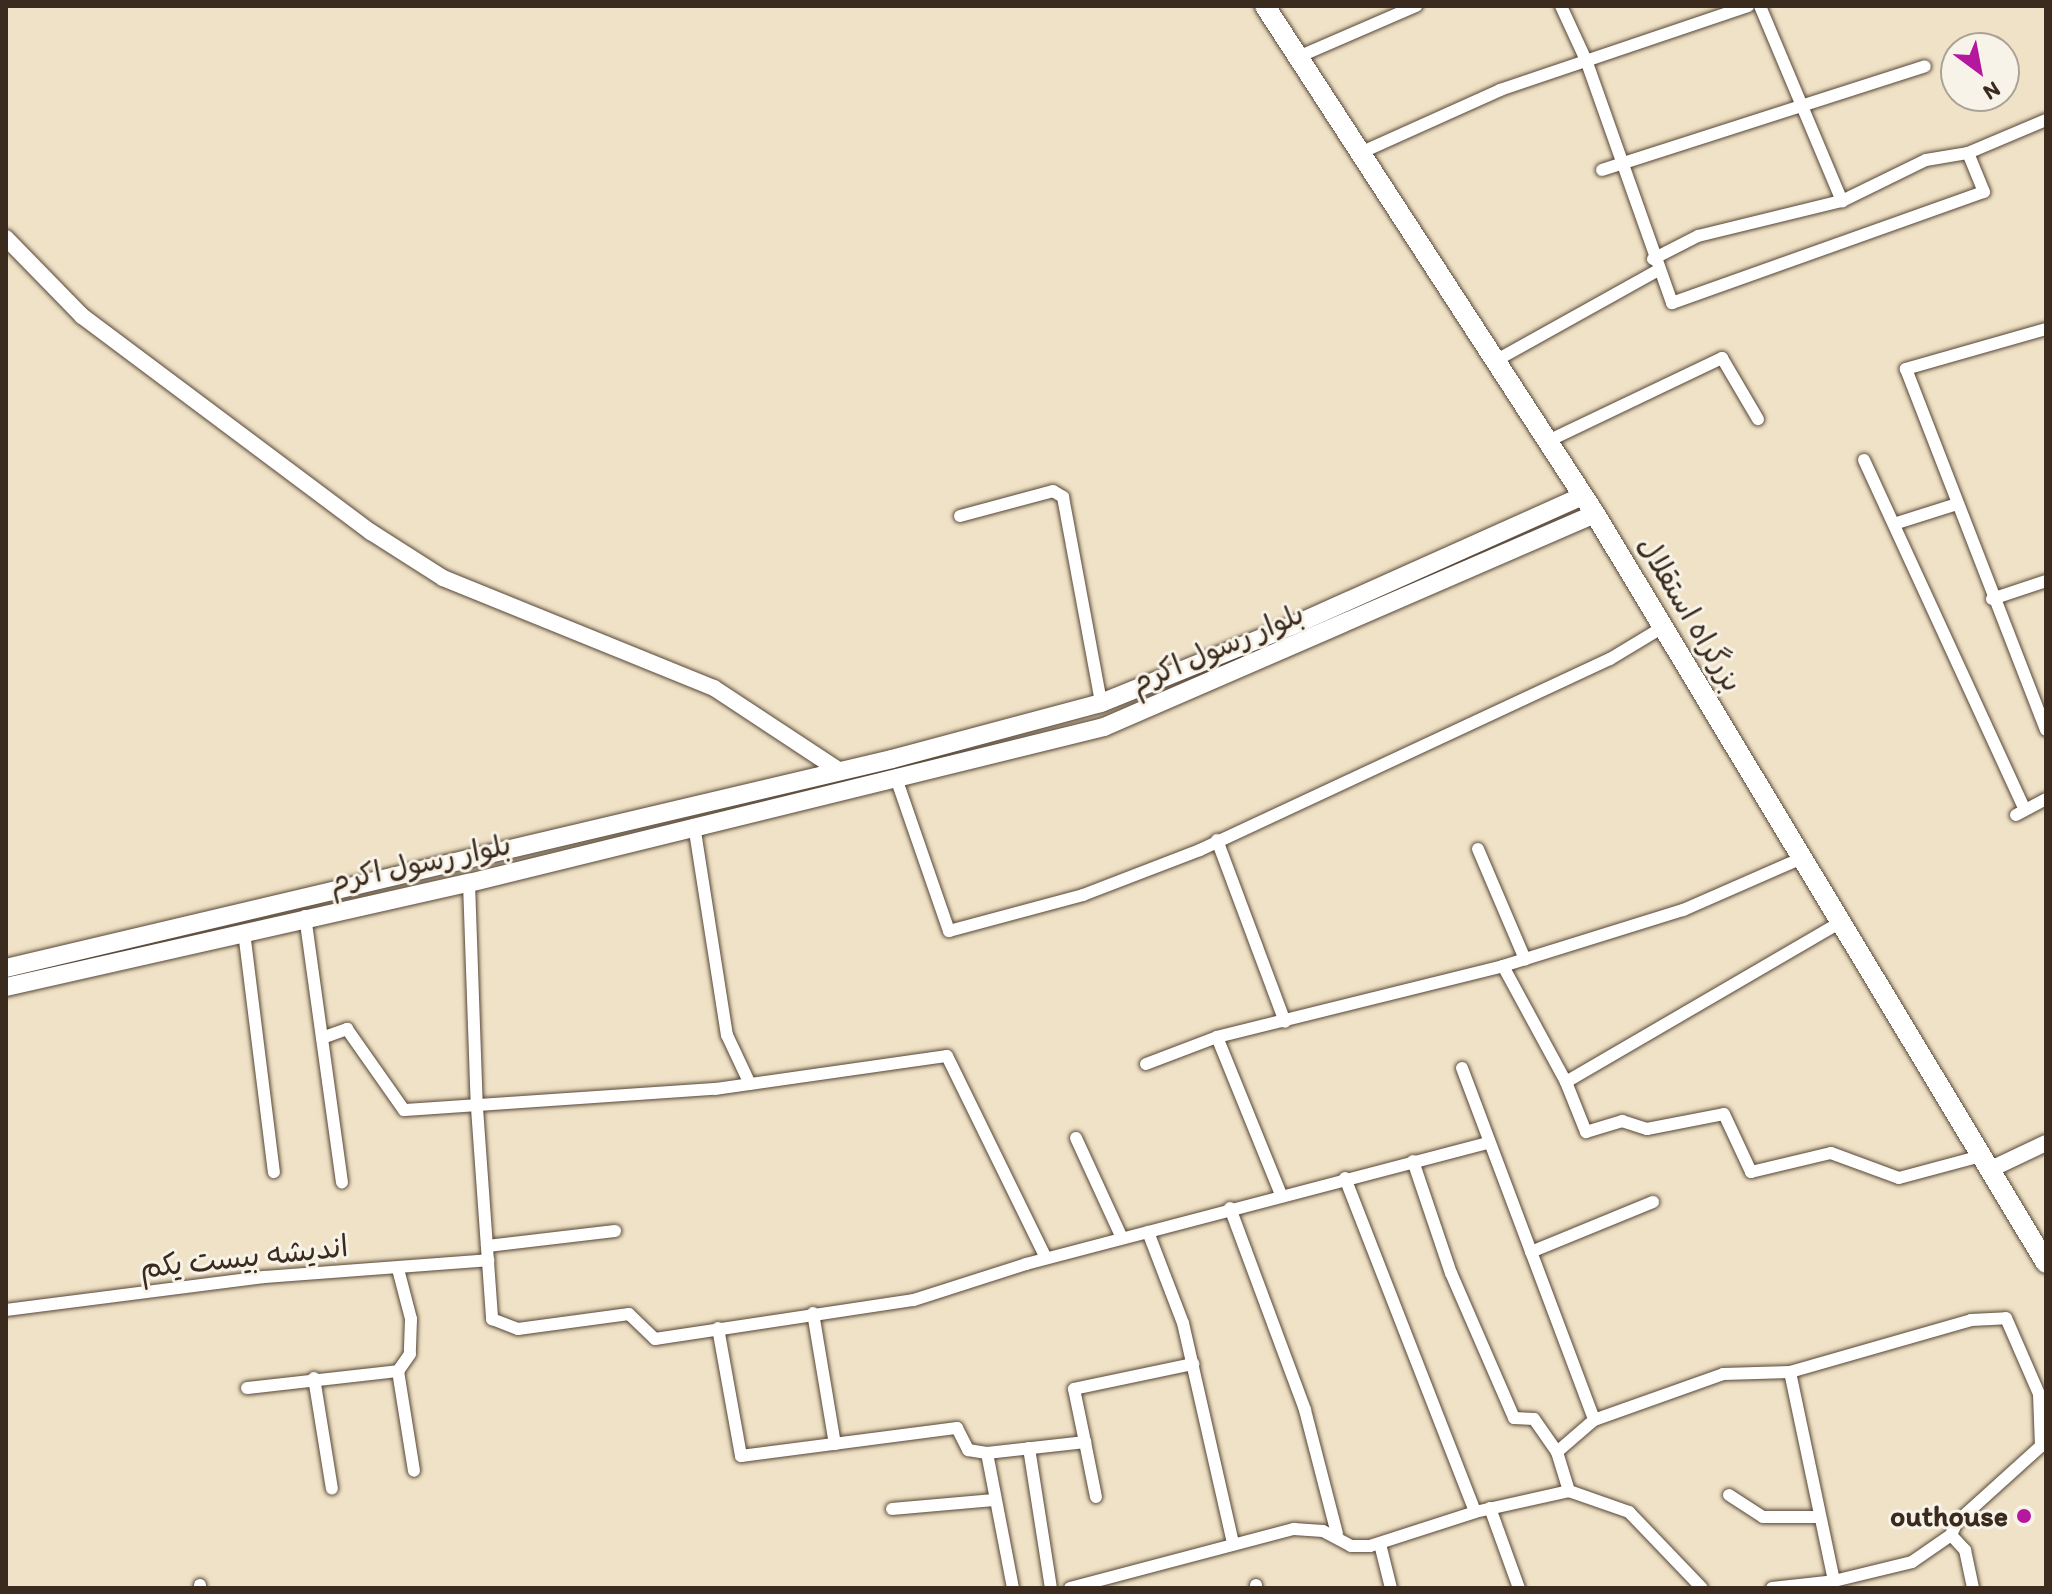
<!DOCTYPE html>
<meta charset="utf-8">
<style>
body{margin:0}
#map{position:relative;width:2052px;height:1594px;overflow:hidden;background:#f0e2c6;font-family:Itim,"Playpen Sans Arabic",sans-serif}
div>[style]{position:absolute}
.roads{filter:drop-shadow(0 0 2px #564637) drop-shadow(0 0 2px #564637)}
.minor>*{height:12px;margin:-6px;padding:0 6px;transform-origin:6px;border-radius:6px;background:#fff}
.tertiary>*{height:16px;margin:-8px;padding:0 8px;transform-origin:8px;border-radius:8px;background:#fff}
.secondary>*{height:18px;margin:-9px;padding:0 9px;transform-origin:9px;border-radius:9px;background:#fff}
.trunk>*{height:20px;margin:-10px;padding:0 10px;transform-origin:10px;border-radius:10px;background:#fff}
.dots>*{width:22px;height:22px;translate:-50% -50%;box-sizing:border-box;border:4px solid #f7f3e8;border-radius:50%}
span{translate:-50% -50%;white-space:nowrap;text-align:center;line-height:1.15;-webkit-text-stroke:6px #f7f3e8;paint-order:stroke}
.street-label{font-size:30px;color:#3b2a1e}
.poi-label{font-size:30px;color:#3b2a1e;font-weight:700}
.right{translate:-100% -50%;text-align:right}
.frame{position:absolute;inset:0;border:8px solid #3b2a1e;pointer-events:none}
.north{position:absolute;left:1940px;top:32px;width:80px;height:80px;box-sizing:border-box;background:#f7f3e8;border:2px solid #aca397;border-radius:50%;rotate:148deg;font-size:22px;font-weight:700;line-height:32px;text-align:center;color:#3b2a1e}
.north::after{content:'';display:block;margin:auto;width:28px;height:36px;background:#b5179e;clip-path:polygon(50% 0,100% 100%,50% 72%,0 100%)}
</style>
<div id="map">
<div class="roads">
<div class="minor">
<div style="left:1561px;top:6px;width:60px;rotate:65.2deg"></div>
<div style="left:1586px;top:60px;width:258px;rotate:70.5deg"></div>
<div style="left:1672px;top:303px;width:331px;rotate:-19.6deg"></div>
<div style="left:1984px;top:192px;width:42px;rotate:-112.3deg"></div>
<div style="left:1760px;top:6px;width:212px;rotate:67.2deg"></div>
<div style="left:1298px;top:57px;width:129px;rotate:-23.4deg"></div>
<div style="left:1360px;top:153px;width:154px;rotate:-24.2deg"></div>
<div style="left:1500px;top:90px;width:262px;rotate:-18.7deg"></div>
<div style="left:1602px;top:170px;width:339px;rotate:-17.8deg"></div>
<div style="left:1653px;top:259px;width:51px;rotate:-27.1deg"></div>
<div style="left:1698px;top:236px;width:148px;rotate:-13.7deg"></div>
<div style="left:1842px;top:201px;width:93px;rotate:-26deg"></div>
<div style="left:1926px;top:160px;width:43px;rotate:-9.5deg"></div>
<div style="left:1968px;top:153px;width:85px;rotate:-22.9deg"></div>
<div style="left:2046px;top:329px;width:146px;rotate:164.1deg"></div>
<div style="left:1906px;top:369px;width:387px;rotate:68.8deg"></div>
<div style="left:1495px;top:361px;width:185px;rotate:-29.1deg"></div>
<div style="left:1548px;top:441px;width:193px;rotate:-25.5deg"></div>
<div style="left:1722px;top:358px;width:71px;rotate:59.5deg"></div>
<div style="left:1864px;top:460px;width:383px;rotate:65.3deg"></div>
<div style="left:960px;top:516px;width:96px;rotate:-15deg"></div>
<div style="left:1053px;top:491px;width:12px;rotate:31deg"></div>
<div style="left:1063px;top:497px;width:209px;rotate:79.5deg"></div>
<div style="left:1897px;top:523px;width:63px;rotate:-17.6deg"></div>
<div style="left:1992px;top:599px;width:57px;rotate:-18.4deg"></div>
<div style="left:896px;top:778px;width:162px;rotate:70.9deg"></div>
<div style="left:949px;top:931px;width:139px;rotate:-15deg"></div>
<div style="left:1083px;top:895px;width:125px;rotate:-21deg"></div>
<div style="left:1200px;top:850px;width:452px;rotate:-25deg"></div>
<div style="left:1610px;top:659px;width:62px;rotate:-31.1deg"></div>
<div style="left:2016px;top:815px;width:34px;rotate:-28deg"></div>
<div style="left:694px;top:825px;width:213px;rotate:81.1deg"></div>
<div style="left:727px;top:1035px;width:54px;rotate:64.9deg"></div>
<div style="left:1217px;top:840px;width:194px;rotate:69.5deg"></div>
<div style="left:1478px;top:849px;width:120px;rotate:66.9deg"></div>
<div style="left:469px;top:883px;width:225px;rotate:88deg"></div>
<div style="left:477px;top:1108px;width:212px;rotate:85.9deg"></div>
<div style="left:492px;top:1319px;width:28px;rotate:21deg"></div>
<div style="left:518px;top:1329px;width:112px;rotate:-7.7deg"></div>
<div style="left:629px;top:1314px;width:36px;rotate:44deg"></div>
<div style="left:655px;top:1339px;width:262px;rotate:-8.6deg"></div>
<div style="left:914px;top:1300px;width:118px;rotate:-17.8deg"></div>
<div style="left:1026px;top:1264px;width:478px;rotate:-14.7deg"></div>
<div style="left:305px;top:916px;width:269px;rotate:82.1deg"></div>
<div style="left:244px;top:932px;width:242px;rotate:82.9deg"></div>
<div style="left:1503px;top:966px;width:132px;rotate:61.5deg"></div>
<div style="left:1566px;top:1082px;width:54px;rotate:68.2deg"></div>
<div style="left:1586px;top:1132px;width:38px;rotate:-17deg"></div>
<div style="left:1622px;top:1121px;width:26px;rotate:18deg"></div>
<div style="left:1647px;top:1129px;width:78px;rotate:-11deg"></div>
<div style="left:1724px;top:1114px;width:64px;rotate:65deg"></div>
<div style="left:1751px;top:1172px;width:82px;rotate:-13.4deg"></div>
<div style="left:1831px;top:1153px;width:72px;rotate:20.2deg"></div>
<div style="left:1899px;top:1178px;width:85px;rotate:-15deg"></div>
<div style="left:1217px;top:1037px;width:170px;rotate:67.9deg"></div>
<div style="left:322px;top:1038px;width:27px;rotate:-20deg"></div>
<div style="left:347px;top:1029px;width:99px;rotate:54.9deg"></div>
<div style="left:404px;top:1110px;width:312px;rotate:-3.9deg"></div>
<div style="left:715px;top:1089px;width:234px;rotate:-8.1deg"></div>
<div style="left:947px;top:1056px;width:225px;rotate:63.9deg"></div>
<div style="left:1146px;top:1064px;width:76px;rotate:-20.8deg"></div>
<div style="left:1217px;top:1037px;width:295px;rotate:-13.9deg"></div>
<div style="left:1503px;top:966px;width:189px;rotate:-17.3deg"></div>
<div style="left:1683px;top:910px;width:130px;rotate:-23.6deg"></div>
<div style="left:1462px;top:1068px;width:376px;rotate:69.4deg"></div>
<div style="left:1594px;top:1420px;width:49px;rotate:139.1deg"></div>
<div style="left:1557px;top:1452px;width:41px;rotate:72.9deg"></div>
<div style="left:1566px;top:1082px;width:315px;rotate:-30.2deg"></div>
<div style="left:1076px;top:1138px;width:110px;rotate:65.3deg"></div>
<div style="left:1413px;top:1161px;width:118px;rotate:71.3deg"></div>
<div style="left:1451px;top:1273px;width:158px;rotate:66.5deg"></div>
<div style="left:1514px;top:1418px;width:20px;rotate:3deg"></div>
<div style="left:1534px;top:1419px;width:40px;rotate:55.1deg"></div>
<div style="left:1345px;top:1178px;width:358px;rotate:68.7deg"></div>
<div style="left:1230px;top:1208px;width:215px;rotate:69.6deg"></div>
<div style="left:1305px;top:1410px;width:128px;rotate:75.5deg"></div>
<div style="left:1148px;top:1232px;width:97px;rotate:69deg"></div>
<div style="left:1183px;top:1323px;width:226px;rotate:77.2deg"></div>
<div style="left:487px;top:1246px;width:129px;rotate:-6.7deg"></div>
<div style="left:1531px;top:1252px;width:132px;rotate:-22.3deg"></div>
<div style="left:398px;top:1269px;width:52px;rotate:75.4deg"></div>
<div style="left:411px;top:1319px;width:35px;rotate:92deg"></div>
<div style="left:410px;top:1354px;width:21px;rotate:125deg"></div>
<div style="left:398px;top:1371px;width:101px;rotate:80.9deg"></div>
<div style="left:6px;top:1310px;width:260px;rotate:-7.3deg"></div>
<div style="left:264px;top:1277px;width:225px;rotate:-4.3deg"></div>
<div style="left:813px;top:1313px;width:133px;rotate:80.5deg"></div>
<div style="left:718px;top:1328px;width:130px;rotate:79.8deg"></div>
<div style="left:741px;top:1456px;width:218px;rotate:-7.4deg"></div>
<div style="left:957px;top:1428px;width:25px;rotate:63deg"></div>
<div style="left:968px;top:1450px;width:19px;rotate:9deg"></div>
<div style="left:987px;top:1453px;width:137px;rotate:79.1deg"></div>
<div style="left:1790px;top:1372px;width:214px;rotate:78.1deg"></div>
<div style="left:314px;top:1378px;width:112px;rotate:80.8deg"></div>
<div style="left:247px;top:1388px;width:152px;rotate:-6.4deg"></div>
<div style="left:1594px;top:1420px;width:137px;rotate:-19.6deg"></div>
<div style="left:1723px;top:1374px;width:67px;rotate:-1.7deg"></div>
<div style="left:1790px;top:1372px;width:188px;rotate:-16deg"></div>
<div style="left:1971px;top:1320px;width:35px;rotate:-3deg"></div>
<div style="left:2006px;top:1318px;width:83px;rotate:66.5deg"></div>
<div style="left:2039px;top:1394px;width:52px;rotate:87.8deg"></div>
<div style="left:2041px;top:1446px;width:113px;rotate:137.9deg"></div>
<div style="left:1957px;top:1522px;width:14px;rotate:115deg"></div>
<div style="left:1085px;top:1442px;width:56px;rotate:78.7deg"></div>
<div style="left:1029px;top:1448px;width:142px;rotate:81.1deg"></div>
<div style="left:987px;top:1453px;width:99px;rotate:-6.4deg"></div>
<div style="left:1085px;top:1442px;width:54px;rotate:-101.7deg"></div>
<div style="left:1074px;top:1389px;width:122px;rotate:-11.9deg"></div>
<div style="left:1729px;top:1495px;width:40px;rotate:32.9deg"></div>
<div style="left:1763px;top:1517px;width:54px"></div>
<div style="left:1490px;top:1508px;width:85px;rotate:70.1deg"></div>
<div style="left:892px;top:1509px;width:102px;rotate:-5deg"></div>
<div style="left:1380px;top:1544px;width:45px;rotate:76deg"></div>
<div style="left:200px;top:1585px;width:3px;rotate:90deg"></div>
<div style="left:1256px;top:1585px;width:3px;rotate:90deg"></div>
<div style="left:1070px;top:1588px;width:232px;rotate:-14.8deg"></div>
<div style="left:1294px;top:1529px;width:29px;rotate:4deg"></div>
<div style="left:1323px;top:1531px;width:32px;rotate:28deg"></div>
<div style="left:1351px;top:1546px;width:19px"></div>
<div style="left:1370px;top:1546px;width:110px;rotate:-17.9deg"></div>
<div style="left:1475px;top:1512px;width:96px;rotate:-12.6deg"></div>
<div style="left:1569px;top:1491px;width:64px;rotate:19.3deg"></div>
<div style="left:1629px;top:1512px;width:105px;rotate:46.2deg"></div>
<div style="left:1772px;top:1588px;width:62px;rotate:-6.4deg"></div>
<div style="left:1834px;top:1581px;width:80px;rotate:-13.7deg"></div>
<div style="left:1912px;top:1562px;width:47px;rotate:-34.7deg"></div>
<div style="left:1951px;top:1535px;width:21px;rotate:47deg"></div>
<div style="left:1965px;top:1550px;width:39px;rotate:78deg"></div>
</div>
<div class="tertiary">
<div style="left:6px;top:238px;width:109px;rotate:45.7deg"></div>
<div style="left:82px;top:316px;width:361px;rotate:36.8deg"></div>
<div style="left:371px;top:532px;width:85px;rotate:32.6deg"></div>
<div style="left:443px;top:578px;width:292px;rotate:22.1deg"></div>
<div style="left:714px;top:688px;width:151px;rotate:33.4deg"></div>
<div style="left:1989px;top:1170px;width:63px;rotate:-25.3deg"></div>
</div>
<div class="secondary">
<div style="left:6px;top:968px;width:910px;rotate:-13.27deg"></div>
<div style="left:892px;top:759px;width:216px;rotate:-15deg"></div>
<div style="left:1101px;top:703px;width:216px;rotate:-22deg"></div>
<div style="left:1301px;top:622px;width:309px;rotate:-24.1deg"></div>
<div style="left:6px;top:987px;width:475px;rotate:-12.7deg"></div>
<div style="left:469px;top:883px;width:654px;rotate:-13.8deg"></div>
<div style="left:1104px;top:727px;width:535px;rotate:-23.45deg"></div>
</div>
<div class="trunk">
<div style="left:1265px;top:6px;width:606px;rotate:56.99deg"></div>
<div style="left:1595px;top:514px;width:874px;rotate:58.95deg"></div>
</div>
</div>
<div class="dots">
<div style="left:2024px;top:1516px;background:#b5179e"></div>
</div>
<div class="street-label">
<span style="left:1690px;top:614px;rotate:59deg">بزرگراه استقلال</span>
<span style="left:1217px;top:648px;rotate:-23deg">بلوار رسول اکرم</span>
<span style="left:420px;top:863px;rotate:-12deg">بلوار رسول اکرم</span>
<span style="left:244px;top:1257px;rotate:-6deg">اندیشه بیست یکم</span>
</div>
<div class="poi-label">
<span class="right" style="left:2008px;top:1516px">outhouse</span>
</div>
<div class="frame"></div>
<div class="north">N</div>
</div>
